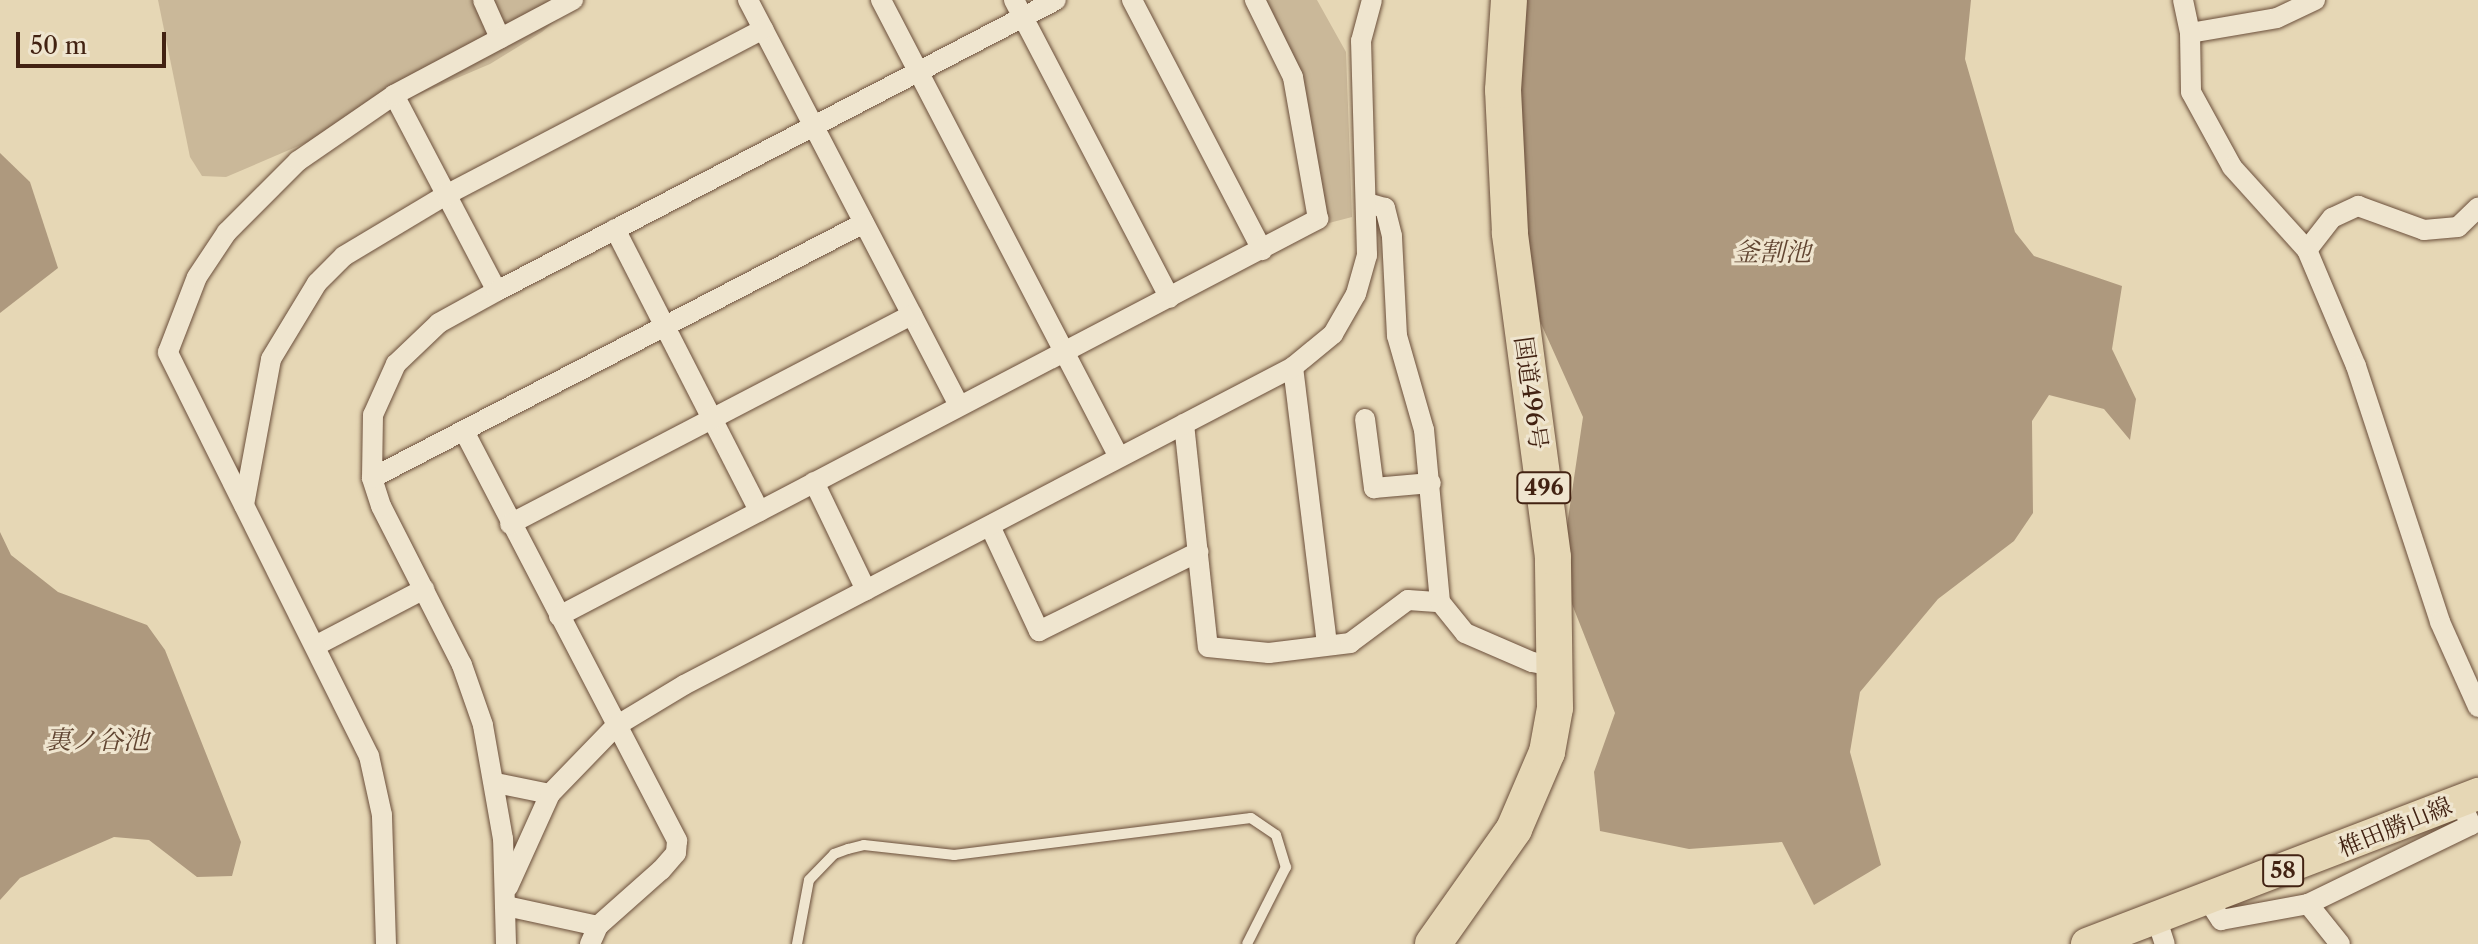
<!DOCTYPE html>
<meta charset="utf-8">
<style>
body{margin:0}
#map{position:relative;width:2478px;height:944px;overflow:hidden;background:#e6d7b5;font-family:"Libre Caslon Text","Noto Serif JP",serif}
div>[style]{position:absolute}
.green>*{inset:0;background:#cab899}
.water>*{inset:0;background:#ae997e}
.roads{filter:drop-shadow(0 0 2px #6b4f3b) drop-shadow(0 0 2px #6b4f3b)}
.lane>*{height:10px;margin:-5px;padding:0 5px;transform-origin:5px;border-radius:5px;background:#efe5cf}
.street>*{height:20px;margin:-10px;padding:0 10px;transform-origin:10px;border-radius:10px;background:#efe5cf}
.primary>*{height:32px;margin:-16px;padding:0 16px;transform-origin:16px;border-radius:16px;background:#e6d7b5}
.highway>*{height:36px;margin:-18px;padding:0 18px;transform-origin:18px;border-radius:18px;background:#e6d7b5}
span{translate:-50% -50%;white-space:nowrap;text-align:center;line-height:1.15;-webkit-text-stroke:6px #efe5cf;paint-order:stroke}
.shield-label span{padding:2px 6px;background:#efe5cf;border:2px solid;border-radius:6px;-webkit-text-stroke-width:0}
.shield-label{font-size:22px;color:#422212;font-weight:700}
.street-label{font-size:24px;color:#422212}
.water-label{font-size:26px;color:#624632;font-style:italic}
.scale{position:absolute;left:16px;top:32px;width:150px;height:36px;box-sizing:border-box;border:4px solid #422212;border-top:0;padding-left:10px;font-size:24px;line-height:28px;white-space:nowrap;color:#422212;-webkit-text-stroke:6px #efe5cf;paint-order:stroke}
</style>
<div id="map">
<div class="green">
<div style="clip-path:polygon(158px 0,570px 0,565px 12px,542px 32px,490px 64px,226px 177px,202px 176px,190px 157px)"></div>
<div style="clip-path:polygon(1263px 0,1317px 0,1346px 52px,1352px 217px,1329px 223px,1302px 76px)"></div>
</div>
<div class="water">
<div style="clip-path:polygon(1527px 0,1971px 0,1965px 59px,2015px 232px,2034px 256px,2122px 286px,2112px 349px,2136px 399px,2130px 440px,2104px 409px,2049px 395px,2032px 421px,2033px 513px,2014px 541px,1938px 599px,1860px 692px,1850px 752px,1881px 865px,1814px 905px,1782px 842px,1689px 849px,1600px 831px,1594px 772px,1615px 713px,1570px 599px,1565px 539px,1583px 417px,1534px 308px,1518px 105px)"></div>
<div style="clip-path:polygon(0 153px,30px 182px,58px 268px,0 313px)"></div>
<div style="clip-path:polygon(0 532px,11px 555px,58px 592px,147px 625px,165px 650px,241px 842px,232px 876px,197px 877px,149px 840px,114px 837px,20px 878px,0 900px)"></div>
</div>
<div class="roads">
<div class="lane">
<div style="left:797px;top:944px;width:65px;rotate:-79.4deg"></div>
<div style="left:809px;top:880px;width:36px;rotate:-46deg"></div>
<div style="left:834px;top:854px;width:15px;rotate:-20deg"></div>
<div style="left:848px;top:849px;width:16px;rotate:-14deg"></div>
<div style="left:864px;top:845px;width:91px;rotate:6.3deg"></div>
<div style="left:954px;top:855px;width:299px;rotate:-7.1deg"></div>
<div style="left:1251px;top:818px;width:30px;rotate:34deg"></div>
<div style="left:1276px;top:835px;width:34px;rotate:73deg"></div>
<div style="left:1286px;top:867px;width:86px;rotate:116.9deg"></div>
</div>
<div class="street">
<div style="left:483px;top:0;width:42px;rotate:65.9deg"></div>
<div style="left:748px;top:0;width:457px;rotate:62.5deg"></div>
<div style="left:881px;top:0;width:515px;rotate:62.49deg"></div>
<div style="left:1014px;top:0;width:336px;rotate:62.4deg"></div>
<div style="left:1132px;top:0;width:282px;rotate:62.5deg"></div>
<div style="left:2183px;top:0;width:34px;rotate:78deg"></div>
<div style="left:2190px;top:33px;width:59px;rotate:89deg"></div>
<div style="left:2191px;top:92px;width:85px;rotate:61.3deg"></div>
<div style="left:2232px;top:167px;width:112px;rotate:47.9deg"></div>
<div style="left:2307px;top:250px;width:126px;rotate:67.1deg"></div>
<div style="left:2356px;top:366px;width:269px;rotate:71.8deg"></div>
<div style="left:2440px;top:622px;width:93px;rotate:65.9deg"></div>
<div style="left:2190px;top:33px;width:88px;rotate:-9.8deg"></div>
<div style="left:2277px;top:18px;width:42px;rotate:-25.3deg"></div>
<div style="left:394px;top:95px;width:221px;rotate:62.3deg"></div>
<div style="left:615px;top:229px;width:317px;rotate:62.9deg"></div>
<div style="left:2307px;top:250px;width:41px;rotate:-52deg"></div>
<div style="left:2332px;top:218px;width:29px;rotate:-25deg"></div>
<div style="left:2358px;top:206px;width:70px;rotate:20deg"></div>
<div style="left:2424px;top:230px;width:34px;rotate:-5deg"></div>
<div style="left:2458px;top:227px;width:28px;rotate:-44deg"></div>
<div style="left:1293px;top:367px;width:279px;rotate:83deg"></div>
<div style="left:1365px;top:419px;width:70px;rotate:82.6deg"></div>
<div style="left:1374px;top:488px;width:57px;rotate:-5deg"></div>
<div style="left:1184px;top:424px;width:224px;rotate:83.9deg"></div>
<div style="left:1208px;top:647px;width:61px;rotate:5.6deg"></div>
<div style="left:1269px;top:653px;width:82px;rotate:-7deg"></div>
<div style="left:1350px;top:643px;width:72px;rotate:-36.6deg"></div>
<div style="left:1408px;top:600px;width:32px;rotate:4deg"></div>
<div style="left:1440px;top:602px;width:173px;rotate:-95.3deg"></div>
<div style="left:1424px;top:430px;width:98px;rotate:-106deg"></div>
<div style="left:1397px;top:336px;width:100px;rotate:-92.9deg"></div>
<div style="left:1392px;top:236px;width:29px;rotate:-104deg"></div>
<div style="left:1385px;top:208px;width:19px;rotate:-164deg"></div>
<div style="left:464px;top:431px;width:462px;rotate:62.5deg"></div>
<div style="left:677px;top:841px;width:12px;rotate:95deg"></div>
<div style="left:676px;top:853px;width:23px;rotate:131deg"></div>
<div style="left:661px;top:870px;width:84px;rotate:138.4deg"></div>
<div style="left:598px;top:926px;width:94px;rotate:-167.7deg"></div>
<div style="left:372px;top:478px;width:554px;rotate:-27.4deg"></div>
<div style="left:814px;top:482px;width:120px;rotate:64.3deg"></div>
<div style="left:244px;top:505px;width:148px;rotate:-79.5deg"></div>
<div style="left:271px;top:359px;width:89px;rotate:-58.8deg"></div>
<div style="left:317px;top:283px;width:38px;rotate:-45deg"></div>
<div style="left:344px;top:256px;width:119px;rotate:-30.9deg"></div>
<div style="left:446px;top:195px;width:358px;rotate:-27.6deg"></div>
<div style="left:510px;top:524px;width:453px;rotate:-27.5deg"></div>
<div style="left:990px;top:526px;width:116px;rotate:65deg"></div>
<div style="left:1039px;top:631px;width:178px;rotate:-26.4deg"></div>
<div style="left:1440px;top:602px;width:40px;rotate:51deg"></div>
<div style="left:1465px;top:633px;width:73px;rotate:23.4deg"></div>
<div style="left:1532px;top:662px;width:26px;rotate:11deg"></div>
<div style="left:559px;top:616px;width:857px;rotate:-27.61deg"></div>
<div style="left:1318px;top:219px;width:144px;rotate:-100deg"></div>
<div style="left:1293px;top:77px;width:86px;rotate:-116.3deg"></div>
<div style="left:317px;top:645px;width:121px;rotate:-27.6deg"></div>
<div style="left:496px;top:783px;width:55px;rotate:11.5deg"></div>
<div style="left:508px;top:887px;width:102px;rotate:-65.7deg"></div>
<div style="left:550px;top:794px;width:95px;rotate:-45.9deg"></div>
<div style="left:616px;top:726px;width:79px;rotate:-31.1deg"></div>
<div style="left:684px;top:685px;width:687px;rotate:-27.57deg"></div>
<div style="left:1293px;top:367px;width:52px;rotate:-39.5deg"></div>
<div style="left:1333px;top:334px;width:46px;rotate:-60.1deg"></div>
<div style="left:1356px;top:294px;width:41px;rotate:-74.2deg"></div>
<div style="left:1367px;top:255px;width:214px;rotate:-91.6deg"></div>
<div style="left:1361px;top:41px;width:42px;rotate:-75deg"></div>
<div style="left:2208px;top:900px;width:24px;rotate:57deg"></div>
<div style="left:2221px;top:920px;width:88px;rotate:-10.4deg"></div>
<div style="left:2308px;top:904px;width:181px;rotate:-25.9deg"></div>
<div style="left:2471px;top:825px;width:26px;rotate:-115deg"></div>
<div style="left:2308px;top:904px;width:51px;rotate:51.3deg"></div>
<div style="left:2157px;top:920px;width:25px;rotate:72deg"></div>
<div style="left:386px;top:944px;width:129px;rotate:-91.8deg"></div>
<div style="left:382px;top:815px;width:60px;rotate:-102.4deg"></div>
<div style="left:369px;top:756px;width:451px;rotate:-116.5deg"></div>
<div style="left:168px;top:352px;width:80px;rotate:-68.9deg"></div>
<div style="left:197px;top:277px;width:54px;rotate:-56.3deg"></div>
<div style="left:227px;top:232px;width:100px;rotate:-45deg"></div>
<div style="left:298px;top:161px;width:116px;rotate:-34.5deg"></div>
<div style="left:394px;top:95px;width:203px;rotate:-28deg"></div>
<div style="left:506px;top:944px;width:105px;rotate:-91.6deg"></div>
<div style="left:503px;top:839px;width:116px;rotate:-100deg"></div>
<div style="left:483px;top:725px;width:64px;rotate:-109.3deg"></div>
<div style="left:462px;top:665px;width:178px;rotate:-117deg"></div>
<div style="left:381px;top:506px;width:29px;rotate:-108deg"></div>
<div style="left:372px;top:478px;width:63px;rotate:-89.1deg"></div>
<div style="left:373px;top:415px;width:56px;rotate:-65.7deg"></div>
<div style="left:396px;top:364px;width:59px;rotate:-43.6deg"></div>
<div style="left:439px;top:323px;width:66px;rotate:-28.9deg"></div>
<div style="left:497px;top:291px;width:630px;rotate:-27.5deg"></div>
<div style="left:590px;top:944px;width:20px;rotate:-66deg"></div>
</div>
<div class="primary">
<div style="left:2087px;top:944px;width:419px;rotate:-21deg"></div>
</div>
<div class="highway">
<div style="left:1433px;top:944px;width:141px;rotate:-54.8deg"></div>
<div style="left:1514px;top:829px;width:84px;rotate:-66.8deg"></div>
<div style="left:1547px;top:752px;width:45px;rotate:-79.7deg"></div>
<div style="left:1555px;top:708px;width:151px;rotate:-90.8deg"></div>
<div style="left:1553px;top:557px;width:327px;rotate:-97.6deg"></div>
<div style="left:1510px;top:233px;width:143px;rotate:-92.8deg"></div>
<div style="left:1503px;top:90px;width:90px;rotate:-86.2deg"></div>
</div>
</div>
<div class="shield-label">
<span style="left:1544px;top:488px">496</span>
<span style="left:2283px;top:871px">58</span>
</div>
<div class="street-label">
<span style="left:1531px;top:393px;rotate:82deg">国道496号</span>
<span style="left:2395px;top:827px;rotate:-22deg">椎田勝山線</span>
</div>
<div class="water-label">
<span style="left:1772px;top:253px">釜割池</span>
<span style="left:97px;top:741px">裏ノ谷池</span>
</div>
<div class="scale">50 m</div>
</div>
